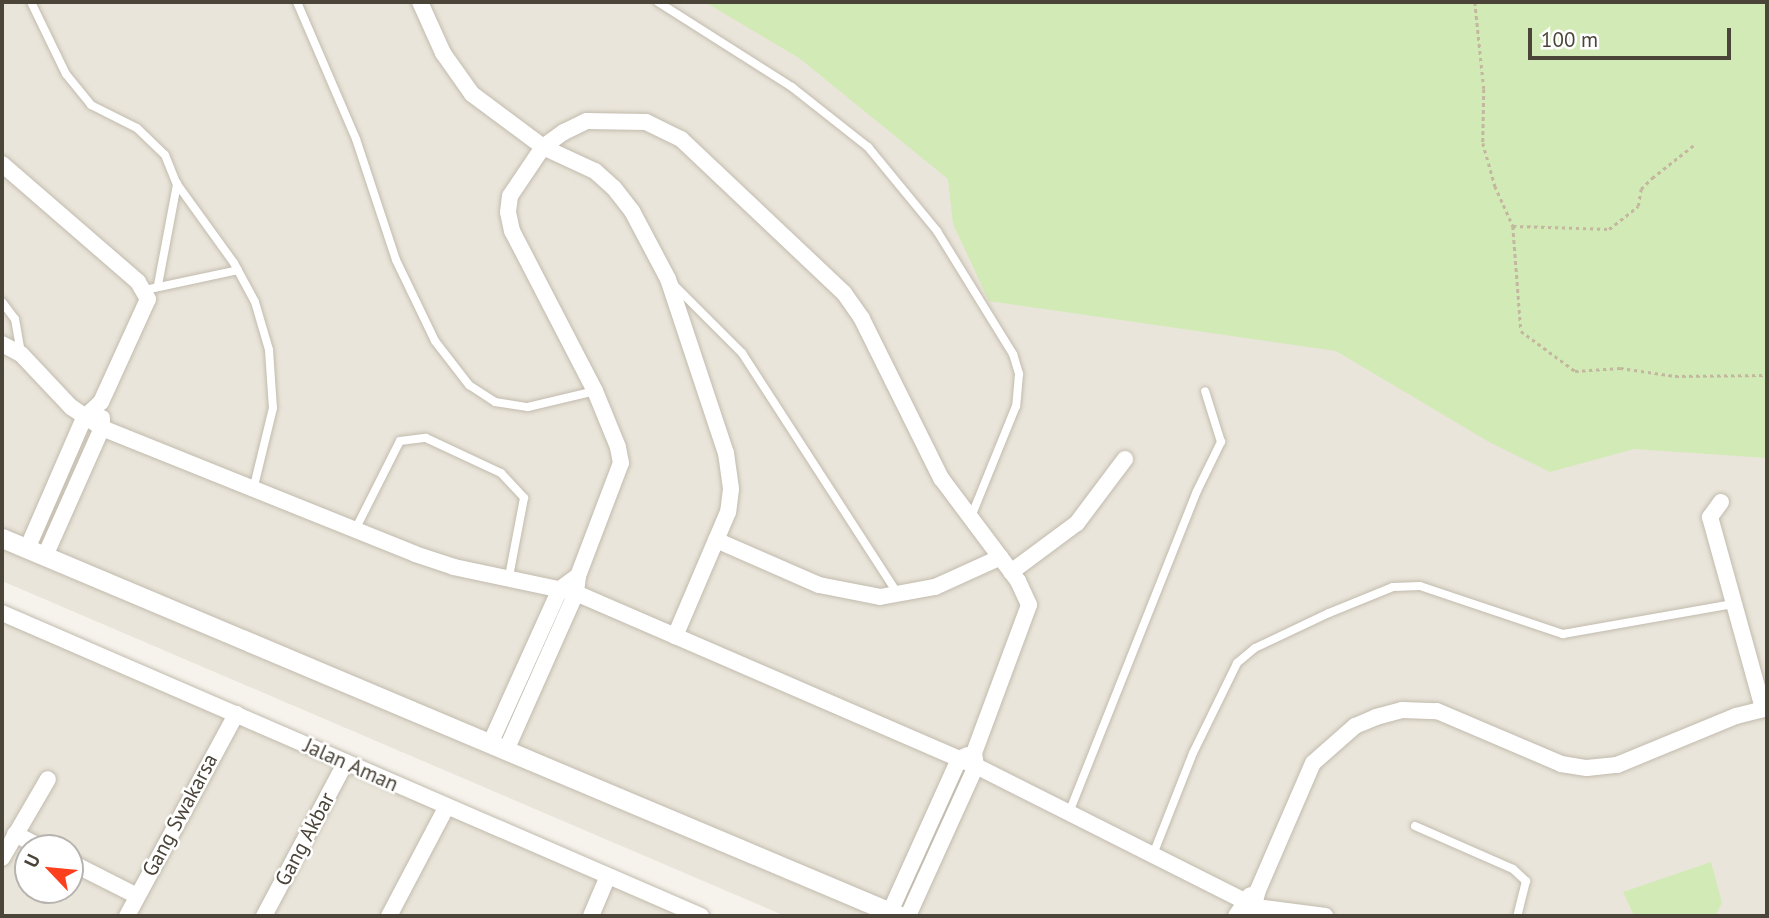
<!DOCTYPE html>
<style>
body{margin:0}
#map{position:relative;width:1769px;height:918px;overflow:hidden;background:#f6f3ec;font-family:"PT Sans",sans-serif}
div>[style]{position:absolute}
.residential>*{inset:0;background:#eae5da}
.green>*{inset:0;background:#d2eab5}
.path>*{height:2.5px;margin-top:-1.25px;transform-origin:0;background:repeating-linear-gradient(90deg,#c4b79f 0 3.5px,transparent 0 7px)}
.roads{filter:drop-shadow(0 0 2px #c2bbae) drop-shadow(0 0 2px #c2bbae)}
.service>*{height:8px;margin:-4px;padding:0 4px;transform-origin:4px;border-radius:4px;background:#fff}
.minor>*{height:16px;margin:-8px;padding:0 8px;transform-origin:8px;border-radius:8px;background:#fff}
.tertiary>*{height:19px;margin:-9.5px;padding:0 9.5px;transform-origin:9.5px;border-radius:9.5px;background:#fff}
span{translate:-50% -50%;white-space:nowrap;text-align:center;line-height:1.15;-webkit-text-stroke:5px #fff;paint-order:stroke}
.street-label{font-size:21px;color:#4b4439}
.frame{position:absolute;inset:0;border:4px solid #4b4439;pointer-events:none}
.north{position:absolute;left:14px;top:834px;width:70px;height:70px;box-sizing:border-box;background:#fff;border:2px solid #b7b4b0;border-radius:50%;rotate:296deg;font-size:19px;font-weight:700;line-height:28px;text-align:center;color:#4b4439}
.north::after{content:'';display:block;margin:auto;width:24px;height:32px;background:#fc3f1d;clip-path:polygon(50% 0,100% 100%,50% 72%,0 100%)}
.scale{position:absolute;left:1528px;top:28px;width:203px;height:32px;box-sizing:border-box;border:4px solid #4b4439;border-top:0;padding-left:9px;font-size:21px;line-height:24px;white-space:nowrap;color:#4b4439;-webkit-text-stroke:5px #fff;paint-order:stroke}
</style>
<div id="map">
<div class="residential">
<div style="clip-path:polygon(2px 2px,1767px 2px,1767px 916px,785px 916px,2px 581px)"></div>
<div style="clip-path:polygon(evenodd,2px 617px,694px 916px,2px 916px,2px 617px,28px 848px,70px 848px,70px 890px,28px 890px,28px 848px)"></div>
</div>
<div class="green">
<div style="clip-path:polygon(705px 2px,1767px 2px,1767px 458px,1634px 449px,1550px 472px,1489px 442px,1336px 351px,989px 301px,953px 224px,948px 179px,799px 58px)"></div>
<div style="clip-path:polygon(1711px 862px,1722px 903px,1715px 916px,1634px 916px,1623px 892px)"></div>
</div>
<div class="path">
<div style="left:1475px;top:2px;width:87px;rotate:84.1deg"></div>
<div style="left:1484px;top:89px;width:54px;rotate:91.1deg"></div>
<div style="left:1483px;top:143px;width:45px;rotate:74.4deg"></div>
<div style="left:1495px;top:186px;width:44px;rotate:65.8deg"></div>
<div style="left:1513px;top:226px;width:96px;rotate:1.8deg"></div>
<div style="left:1609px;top:229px;width:37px;rotate:-38deg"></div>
<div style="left:1638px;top:206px;width:17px;rotate:-80deg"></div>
<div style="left:1641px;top:189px;width:16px;rotate:-45deg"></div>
<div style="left:1652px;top:178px;width:53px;rotate:-38.2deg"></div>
<div style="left:1513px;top:226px;width:105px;rotate:85.6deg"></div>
<div style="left:1521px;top:331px;width:67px;rotate:36.5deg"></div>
<div style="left:1575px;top:371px;width:45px;rotate:-3.8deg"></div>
<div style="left:1620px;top:368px;width:56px;rotate:8.3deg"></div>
<div style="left:1675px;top:376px;width:92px;rotate:-0.6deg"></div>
</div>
<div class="roads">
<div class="service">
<div style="left:31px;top:2px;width:80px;rotate:64.1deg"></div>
<div style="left:66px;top:74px;width:40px;rotate:51deg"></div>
<div style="left:91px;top:105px;width:51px;rotate:26.6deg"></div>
<div style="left:137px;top:128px;width:39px;rotate:44deg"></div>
<div style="left:165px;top:155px;width:31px;rotate:68deg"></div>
<div style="left:177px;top:184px;width:97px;rotate:54.2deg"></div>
<div style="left:234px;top:263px;width:44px;rotate:61.7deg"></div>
<div style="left:255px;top:302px;width:50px;rotate:73.7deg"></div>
<div style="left:269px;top:350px;width:58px;rotate:86.1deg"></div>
<div style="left:273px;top:408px;width:80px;rotate:103.7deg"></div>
<div style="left:297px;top:2px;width:149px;rotate:66.7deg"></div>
<div style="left:356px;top:139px;width:127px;rotate:71.7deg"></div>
<div style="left:396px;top:260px;width:90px;rotate:64.3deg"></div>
<div style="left:435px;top:341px;width:56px;rotate:52.3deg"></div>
<div style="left:469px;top:385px;width:31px;rotate:33deg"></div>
<div style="left:495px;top:402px;width:33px;rotate:9deg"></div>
<div style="left:528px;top:407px;width:69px;rotate:-13.4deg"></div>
<div style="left:658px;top:2px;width:159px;rotate:32.4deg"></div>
<div style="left:792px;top:87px;width:97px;rotate:38.3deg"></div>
<div style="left:868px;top:147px;width:109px;rotate:50.6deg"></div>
<div style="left:937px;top:231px;width:145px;rotate:58.3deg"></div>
<div style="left:1013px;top:354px;width:21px;rotate:73deg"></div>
<div style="left:1019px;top:374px;width:32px;rotate:95deg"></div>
<div style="left:1016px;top:406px;width:120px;rotate:112.1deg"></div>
<div style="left:673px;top:284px;width:98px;rotate:45deg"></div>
<div style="left:742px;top:353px;width:287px;rotate:57.1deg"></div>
<div style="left:158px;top:285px;width:103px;rotate:-79.3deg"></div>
<div style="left:145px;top:290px;width:95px;rotate:-12.1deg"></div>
<div style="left:2px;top:302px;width:21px;rotate:53deg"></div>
<div style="left:15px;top:319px;width:36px;rotate:80deg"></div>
<div style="left:356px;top:528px;width:97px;rotate:-63.2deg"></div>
<div style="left:400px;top:441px;width:26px;rotate:-7deg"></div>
<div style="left:426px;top:438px;width:83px;rotate:25deg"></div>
<div style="left:501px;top:473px;width:34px;rotate:47deg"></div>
<div style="left:524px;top:498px;width:80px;rotate:100.8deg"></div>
<div style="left:1070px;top:810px;width:343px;rotate:-68.3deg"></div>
<div style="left:1197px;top:491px;width:55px;rotate:-63.9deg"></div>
<div style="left:1221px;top:442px;width:53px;rotate:-107.4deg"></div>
<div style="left:1415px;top:826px;width:107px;rotate:23.7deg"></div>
<div style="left:1513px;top:869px;width:18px;rotate:43deg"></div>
<div style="left:1526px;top:881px;width:36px;rotate:104deg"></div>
<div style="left:1154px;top:852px;width:106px;rotate:-68.5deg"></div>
<div style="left:1193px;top:753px;width:100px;rotate:-63.9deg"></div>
<div style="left:1237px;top:663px;width:23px;rotate:-40deg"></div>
<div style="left:1255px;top:648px;width:82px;rotate:-25.3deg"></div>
<div style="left:1329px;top:613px;width:69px;rotate:-22.1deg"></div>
<div style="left:1393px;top:587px;width:27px;rotate:-2deg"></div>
<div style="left:1420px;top:586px;width:151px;rotate:18.6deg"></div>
<div style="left:1563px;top:634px;width:174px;rotate:-10deg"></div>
</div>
<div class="minor">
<div style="left:420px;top:2px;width:56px;rotate:65.7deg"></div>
<div style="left:443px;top:53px;width:50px;rotate:54.7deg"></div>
<div style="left:472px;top:94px;width:89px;rotate:36.7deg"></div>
<div style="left:543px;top:147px;width:57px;rotate:24.8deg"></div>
<div style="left:595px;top:171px;width:25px;rotate:42deg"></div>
<div style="left:614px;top:188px;width:29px;rotate:52deg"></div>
<div style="left:632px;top:211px;width:77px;rotate:62.1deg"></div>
<div style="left:668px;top:279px;width:183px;rotate:71.6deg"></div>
<div style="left:726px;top:453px;width:36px;rotate:82deg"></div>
<div style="left:731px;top:489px;width:23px;rotate:97deg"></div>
<div style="left:728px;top:512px;width:135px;rotate:113.1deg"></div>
<div style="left:2px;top:164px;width:180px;rotate:40.9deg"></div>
<div style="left:138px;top:282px;width:20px;rotate:60deg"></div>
<div style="left:148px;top:299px;width:113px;rotate:114.5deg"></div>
<div style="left:101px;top:402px;width:23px;rotate:137deg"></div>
<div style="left:84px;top:418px;width:143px;rotate:113.5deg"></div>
<div style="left:2px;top:344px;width:21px;rotate:28deg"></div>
<div style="left:21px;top:354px;width:73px;rotate:46.7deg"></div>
<div style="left:71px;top:407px;width:37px;rotate:34deg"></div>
<div style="left:102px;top:428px;width:337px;rotate:21.9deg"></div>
<div style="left:415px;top:554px;width:41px;rotate:18.4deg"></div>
<div style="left:454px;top:567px;width:125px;rotate:12deg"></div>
<div style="left:576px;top:593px;width:436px;rotate:23.4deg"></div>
<div style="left:976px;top:766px;width:313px;rotate:26.7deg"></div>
<div style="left:1256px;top:907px;width:70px;rotate:7.4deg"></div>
<div style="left:1721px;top:502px;width:19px;rotate:126deg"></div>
<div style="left:1710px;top:517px;width:198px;rotate:74.5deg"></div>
<div style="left:716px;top:540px;width:112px;rotate:23.6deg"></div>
<div style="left:819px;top:585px;width:62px;rotate:11.1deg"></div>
<div style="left:880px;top:597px;width:56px;rotate:-10.3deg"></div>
<div style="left:935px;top:587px;width:72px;rotate:-24.4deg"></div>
<div style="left:45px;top:556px;width:140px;rotate:-66deg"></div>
<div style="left:102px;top:428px;width:10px;rotate:-90deg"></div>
<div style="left:1011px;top:572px;width:82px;rotate:-36.6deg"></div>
<div style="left:1077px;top:523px;width:80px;rotate:-53.1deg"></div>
<div style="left:578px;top:576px;width:121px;rotate:-69.2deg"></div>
<div style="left:621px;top:463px;width:16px;rotate:-101deg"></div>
<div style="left:618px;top:447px;width:61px;rotate:-112.3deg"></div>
<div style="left:595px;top:391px;width:180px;rotate:-117.4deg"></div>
<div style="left:512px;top:231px;width:19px;rotate:-102deg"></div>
<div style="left:508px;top:212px;width:16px;rotate:-83deg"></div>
<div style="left:510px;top:196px;width:59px;rotate:-56deg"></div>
<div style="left:543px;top:147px;width:26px;rotate:-36deg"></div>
<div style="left:564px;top:132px;width:25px;rotate:-26deg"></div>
<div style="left:587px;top:121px;width:59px;rotate:1deg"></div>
<div style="left:646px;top:122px;width:39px;rotate:26deg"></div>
<div style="left:681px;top:139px;width:224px;rotate:43.4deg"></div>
<div style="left:844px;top:293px;width:32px;rotate:55deg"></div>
<div style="left:862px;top:319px;width:178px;rotate:63.6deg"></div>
<div style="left:941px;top:478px;width:129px;rotate:53.2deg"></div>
<div style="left:1018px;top:581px;width:26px;rotate:65deg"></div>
<div style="left:1029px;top:605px;width:158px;rotate:110.4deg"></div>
<div style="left:974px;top:753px;width:13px;rotate:81deg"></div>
<div style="left:976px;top:766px;width:165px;rotate:114.4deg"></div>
<div style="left:2px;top:613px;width:762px;rotate:23.44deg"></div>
<div style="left:490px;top:744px;width:170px;rotate:-65.7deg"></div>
<div style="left:560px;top:589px;width:22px;rotate:-36deg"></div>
<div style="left:578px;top:576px;width:17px;rotate:97deg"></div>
<div style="left:576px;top:593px;width:172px;rotate:114deg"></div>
<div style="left:15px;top:834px;width:30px;rotate:27deg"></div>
<div style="left:2px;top:858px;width:91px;rotate:-59.8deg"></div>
<div style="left:70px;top:862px;width:75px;rotate:26.9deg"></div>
<div style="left:890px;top:912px;width:168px;rotate:-65.7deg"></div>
<div style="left:959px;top:759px;width:10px;rotate:-24deg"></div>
<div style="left:127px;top:916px;width:230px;rotate:-61.6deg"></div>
<div style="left:264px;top:916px;width:174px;rotate:-62deg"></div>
<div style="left:389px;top:916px;width:124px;rotate:-62.2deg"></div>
<div style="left:591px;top:916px;width:43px;rotate:-67deg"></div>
<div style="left:1236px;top:916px;width:25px;rotate:-56deg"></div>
<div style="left:1251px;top:916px;width:27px;rotate:-75deg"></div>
<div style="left:1258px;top:890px;width:138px;rotate:-66.6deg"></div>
<div style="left:1313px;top:763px;width:56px;rotate:-41.4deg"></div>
<div style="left:1355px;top:726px;width:23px;rotate:-23deg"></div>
<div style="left:1376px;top:717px;width:27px;rotate:-15deg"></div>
<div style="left:1402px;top:710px;width:35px;rotate:2deg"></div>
<div style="left:1437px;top:711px;width:135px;rotate:23.1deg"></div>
<div style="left:1561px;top:764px;width:26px;rotate:9deg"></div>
<div style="left:1587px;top:768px;width:30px;rotate:-6deg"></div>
<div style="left:1617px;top:765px;width:129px;rotate:-22.4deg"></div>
<div style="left:1736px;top:716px;width:32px;rotate:-14deg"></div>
</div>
<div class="tertiary">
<div style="left:2px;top:538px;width:974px;rotate:22.83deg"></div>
</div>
</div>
<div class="street-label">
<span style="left:351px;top:765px;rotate:24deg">Jalan Aman</span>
<span style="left:180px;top:815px;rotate:-62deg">Gang Swakarsa</span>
<span style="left:305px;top:839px;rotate:-62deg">Gang Akbar</span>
</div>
<div class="frame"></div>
<div class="north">U</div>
<div class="scale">100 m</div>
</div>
